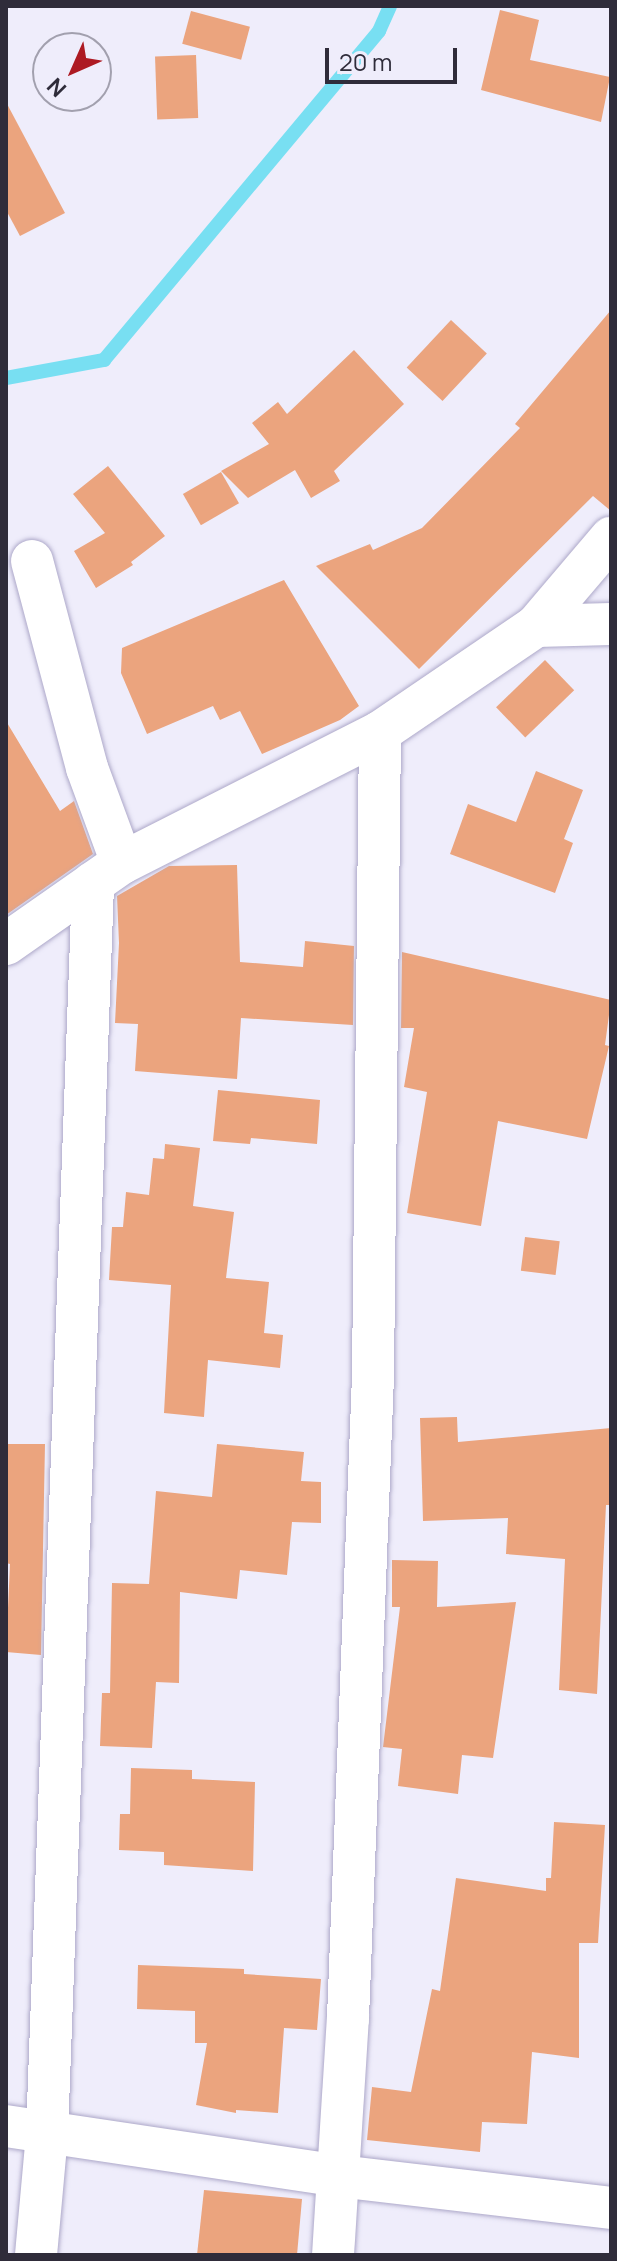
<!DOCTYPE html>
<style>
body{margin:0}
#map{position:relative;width:617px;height:2261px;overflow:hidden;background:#efedfb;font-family:Manrope,sans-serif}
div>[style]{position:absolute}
.stream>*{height:14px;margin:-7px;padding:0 7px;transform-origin:7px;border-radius:7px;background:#78dff2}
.building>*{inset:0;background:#eba47e;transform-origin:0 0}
.roads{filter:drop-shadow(0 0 2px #ada8c9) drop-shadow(0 0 2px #ada8c9)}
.street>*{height:42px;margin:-21px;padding:0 21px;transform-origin:21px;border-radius:21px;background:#fff}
span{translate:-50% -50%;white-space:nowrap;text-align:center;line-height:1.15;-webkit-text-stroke:6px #efedfb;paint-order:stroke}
.frame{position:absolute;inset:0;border:8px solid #2f2c3a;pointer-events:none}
.north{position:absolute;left:32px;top:32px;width:80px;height:80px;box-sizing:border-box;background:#efedfb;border:2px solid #a2a0ae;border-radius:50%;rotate:225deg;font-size:22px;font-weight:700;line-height:32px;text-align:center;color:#2f2c3a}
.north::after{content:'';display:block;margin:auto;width:28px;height:36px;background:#ad1a23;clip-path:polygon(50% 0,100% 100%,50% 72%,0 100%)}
.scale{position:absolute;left:325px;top:48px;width:132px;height:36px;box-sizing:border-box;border:4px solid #2f2c3a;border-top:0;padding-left:10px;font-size:24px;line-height:28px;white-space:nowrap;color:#2f2c3a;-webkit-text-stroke:6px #efedfb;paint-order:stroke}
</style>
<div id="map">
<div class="stream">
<div style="left:6px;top:378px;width:100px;rotate:-10.4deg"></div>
<div style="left:104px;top:360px;width:429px;rotate:-50.1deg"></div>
<div style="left:379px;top:31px;width:27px;rotate:-66deg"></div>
</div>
<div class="building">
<div style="clip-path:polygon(500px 10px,539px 20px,530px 60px,610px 77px,601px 122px,481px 90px)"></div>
<div style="left:191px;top:11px;width:61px;height:34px;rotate:15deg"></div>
<div style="left:196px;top:55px;width:63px;height:41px;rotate:88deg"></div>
<div style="clip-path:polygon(6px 102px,65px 213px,20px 236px,6px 210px)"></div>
<div style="clip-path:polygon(611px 310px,611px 511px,593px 496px,419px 669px,316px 566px,370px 544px,373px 550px,422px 528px,520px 428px,515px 424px)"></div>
<div style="left:451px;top:320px;width:49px;height:65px;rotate:43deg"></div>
<div style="clip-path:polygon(354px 350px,404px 404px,334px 471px,340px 481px,311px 498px,295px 470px,248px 498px,221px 471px,269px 444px,252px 423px,278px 402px,287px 414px)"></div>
<div style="clip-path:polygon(108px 466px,165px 536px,131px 562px,133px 565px,96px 588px,74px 551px,105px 533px,73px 494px)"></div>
<div style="left:221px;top:472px;width:36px;height:44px;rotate:60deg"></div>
<div style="clip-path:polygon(284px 580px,359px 706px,340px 720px,262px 754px,240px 711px,220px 720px,213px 706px,147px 734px,121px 673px,122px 648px)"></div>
<div style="left:545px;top:660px;width:42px;height:68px;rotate:46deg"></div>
<div style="clip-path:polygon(6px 721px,60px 811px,74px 801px,93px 854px,6px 915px)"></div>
<div style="clip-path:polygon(536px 771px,583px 790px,564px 839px,573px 843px,555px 893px,450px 854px,468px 804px,516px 822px)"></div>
<div style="clip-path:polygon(237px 865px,240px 962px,303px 967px,305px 941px,354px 946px,353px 1025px,241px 1018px,237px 1079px,135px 1071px,138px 1024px,115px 1023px,119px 943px,117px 896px,169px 866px)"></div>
<div style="clip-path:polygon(402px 952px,611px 1000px,605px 1045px,609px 1046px,587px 1139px,498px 1121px,481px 1226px,407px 1213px,427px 1092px,404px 1087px,414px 1028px,401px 1028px)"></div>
<div style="clip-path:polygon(218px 1090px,320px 1100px,317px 1144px,251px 1138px,250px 1144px,213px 1141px)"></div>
<div style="clip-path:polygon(165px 1144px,200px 1148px,193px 1206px,234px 1212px,226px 1278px,269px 1282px,264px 1333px,283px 1335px,280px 1368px,208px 1360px,204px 1417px,164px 1413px,171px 1285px,109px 1280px,112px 1227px,123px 1227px,126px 1192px,149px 1195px,153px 1158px,164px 1159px)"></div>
<div style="left:525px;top:1237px;width:35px;height:34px;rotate:7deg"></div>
<div style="clip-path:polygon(457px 1417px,458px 1442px,611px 1428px,611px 1505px,606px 1505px,597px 1694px,559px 1690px,565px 1559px,506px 1554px,508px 1518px,423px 1521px,420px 1418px)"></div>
<div style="clip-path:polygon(6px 1444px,45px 1444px,41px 1655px,6px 1652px,10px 1564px,6px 1563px)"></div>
<div style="clip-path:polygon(217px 1444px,304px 1452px,301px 1481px,321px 1482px,321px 1523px,292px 1522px,287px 1575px,240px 1570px,237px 1599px,180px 1592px,179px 1683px,156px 1682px,152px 1748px,100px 1746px,102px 1693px,110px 1693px,112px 1583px,149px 1584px,156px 1491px,212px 1497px)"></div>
<div style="clip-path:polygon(392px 1560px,438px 1561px,437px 1607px,516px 1602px,493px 1758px,462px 1755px,458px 1794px,398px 1786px,402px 1749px,383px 1747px,400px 1607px,392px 1607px)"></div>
<div style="clip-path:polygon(131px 1768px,192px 1770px,192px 1779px,255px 1782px,253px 1871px,164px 1865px,164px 1852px,119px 1850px,120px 1814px,130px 1814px)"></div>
<div style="clip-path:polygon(554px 1822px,605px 1825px,598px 1943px,579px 1943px,579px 2058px,532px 2052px,527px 2124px,482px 2122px,480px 2152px,367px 2140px,372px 2087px,411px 2092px,432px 1989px,440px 1991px,456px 1878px,546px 1891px,546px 1878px,551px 1878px)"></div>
<div style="clip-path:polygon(138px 1965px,244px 1969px,244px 1974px,321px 1979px,317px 2030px,284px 2028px,278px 2113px,236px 2110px,236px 2113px,196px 2105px,207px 2043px,195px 2043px,195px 2011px,137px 2009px)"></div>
<div style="clip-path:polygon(204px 2190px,302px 2199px,297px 2255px,197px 2255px)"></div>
</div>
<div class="roads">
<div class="street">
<div style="left:32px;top:561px;width:214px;rotate:75.1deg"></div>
<div style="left:87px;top:768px;width:101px;rotate:69.8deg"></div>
<div style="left:536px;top:626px;width:116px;rotate:-49.6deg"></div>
<div style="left:6px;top:944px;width:106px;rotate:-35deg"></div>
<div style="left:6px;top:2126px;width:337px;rotate:8.5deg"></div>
<div style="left:339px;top:2176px;width:274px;rotate:6.7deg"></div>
<div style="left:36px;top:2255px;width:121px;rotate:-84.8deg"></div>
<div style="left:47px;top:2134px;width:1252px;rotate:-87.89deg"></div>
<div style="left:93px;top:883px;width:35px;rotate:-35deg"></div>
<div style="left:122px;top:863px;width:289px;rotate:-26.9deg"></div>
<div style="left:380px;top:732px;width:189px;rotate:-34.2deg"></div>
<div style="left:536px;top:626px;width:75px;rotate:-1.5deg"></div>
<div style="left:333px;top:2255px;width:237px;rotate:-86.4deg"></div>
<div style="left:348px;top:2018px;width:642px;rotate:-87.77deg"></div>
<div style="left:373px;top:1376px;width:644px;rotate:-89.38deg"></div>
</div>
</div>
<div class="frame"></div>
<div class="north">N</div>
<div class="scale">20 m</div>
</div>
